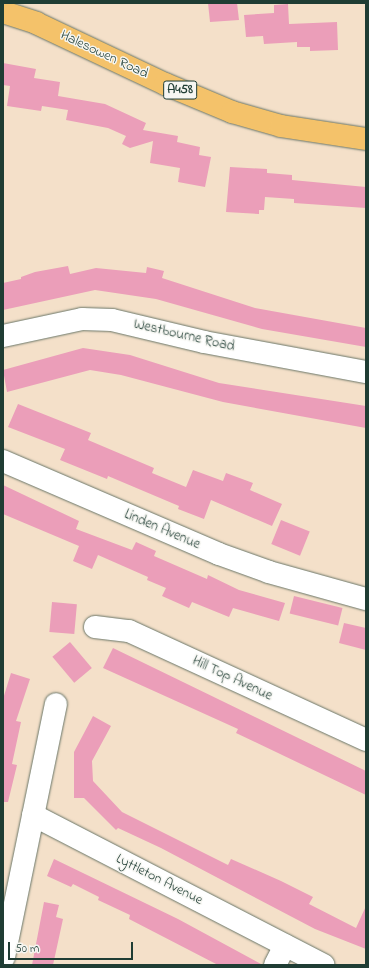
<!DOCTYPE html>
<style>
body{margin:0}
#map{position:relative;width:369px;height:968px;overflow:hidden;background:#f4e0c9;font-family:"Indie Flower",sans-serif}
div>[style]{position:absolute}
.building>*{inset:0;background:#eb9eb9;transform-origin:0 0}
.roads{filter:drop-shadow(0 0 1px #6a7668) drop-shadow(0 0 1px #6a7668)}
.minor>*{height:22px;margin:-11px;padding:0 11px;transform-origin:11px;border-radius:11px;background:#fff}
.highway>*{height:22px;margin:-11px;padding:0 11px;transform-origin:11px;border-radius:11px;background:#f4c26a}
span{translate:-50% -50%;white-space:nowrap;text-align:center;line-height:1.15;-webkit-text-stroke:3px #f6f6f2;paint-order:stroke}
.shield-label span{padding:1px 3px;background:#f6f6f2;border:1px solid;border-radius:3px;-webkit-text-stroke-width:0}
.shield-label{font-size:13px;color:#1f3d34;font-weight:700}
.street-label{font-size:14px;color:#1f3d34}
.frame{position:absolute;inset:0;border:4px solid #1f3d34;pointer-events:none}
.scale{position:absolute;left:8px;top:942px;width:125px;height:18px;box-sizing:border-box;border:2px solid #1f3d34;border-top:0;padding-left:5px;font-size:12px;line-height:14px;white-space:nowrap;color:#1f3d34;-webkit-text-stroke:3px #f6f6f2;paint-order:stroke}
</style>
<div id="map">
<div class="building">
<div style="clip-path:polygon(208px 3px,237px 3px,239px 20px,210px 22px)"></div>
<div style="clip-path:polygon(288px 4px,289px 24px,337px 22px,338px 50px,310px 51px,310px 47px,297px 47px,297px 42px,264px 44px,263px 36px,246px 37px,244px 15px,274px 13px,274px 5px)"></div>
<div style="clip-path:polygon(3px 63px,36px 69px,34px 78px,60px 82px,58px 96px,105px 104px,146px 123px,143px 130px,178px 136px,177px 142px,200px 147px,199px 155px,211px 157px,205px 187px,178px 182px,180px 168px,150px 163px,153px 141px,130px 148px,122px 144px,126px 136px,108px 128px,66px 120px,68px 110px,42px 106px,41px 111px,7px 106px,10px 86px,3px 85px)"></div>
<div style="clip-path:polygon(230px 167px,267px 169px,267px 173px,292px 175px,292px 180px,366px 187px,366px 208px,294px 203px,294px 199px,265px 197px,264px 210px,259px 210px,259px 214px,226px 212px)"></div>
<div style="clip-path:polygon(68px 266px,70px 274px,96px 268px,146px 273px,147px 267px,164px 271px,162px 278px,255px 308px,366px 328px,366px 347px,262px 329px,156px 299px,95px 290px,3px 310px,3px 283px,21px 279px,21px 277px,35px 272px)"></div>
<div style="clip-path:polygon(83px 348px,130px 355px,219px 383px,366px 406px,366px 428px,223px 402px,121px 375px,90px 370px,7px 392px,3px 370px)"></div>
<div style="clip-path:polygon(18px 404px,91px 433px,88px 440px,154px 468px,152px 473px,186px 487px,193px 470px,223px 481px,226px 473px,253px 483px,250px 490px,282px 504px,272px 526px,211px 500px,204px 519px,178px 509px,179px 506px,108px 476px,107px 479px,60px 460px,65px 449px,8px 427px)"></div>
<div style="clip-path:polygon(3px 485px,79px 521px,76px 529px,132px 550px,136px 542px,156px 551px,154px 556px,207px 579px,208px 575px,239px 590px,285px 603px,279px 621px,233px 608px,229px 617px,192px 602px,189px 608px,162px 596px,166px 588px,147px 580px,148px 577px,98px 555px,92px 569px,73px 561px,79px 546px,3px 514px)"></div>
<div style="left:281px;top:520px;width:31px;height:26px;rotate:22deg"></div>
<div style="left:294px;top:596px;width:50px;height:18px;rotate:14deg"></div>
<div style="left:52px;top:602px;width:25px;height:30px;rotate:5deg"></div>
<div style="clip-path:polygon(344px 623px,366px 628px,366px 650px,339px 643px)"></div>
<div style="left:70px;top:642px;width:34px;height:23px;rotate:50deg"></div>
<div style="clip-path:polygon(113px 648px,366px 771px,366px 795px,236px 733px,238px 729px,103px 668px)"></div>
<div style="clip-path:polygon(11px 673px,30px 679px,16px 721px,21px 722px,12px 764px,17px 765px,8px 802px,3px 802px,3px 699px)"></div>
<div style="clip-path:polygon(93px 716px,111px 726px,92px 761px,93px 781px,122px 812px,228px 865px,231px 859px,281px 881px,313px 897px,309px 904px,356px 928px,366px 906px,366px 949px,315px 929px,161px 848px,118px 828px,116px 830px,84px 798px,74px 798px,74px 752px)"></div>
<div style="clip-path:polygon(54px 859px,178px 919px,263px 965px,218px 965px,129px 919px,130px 915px,98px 900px,99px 897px,73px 884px,71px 887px,47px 876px)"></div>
<div style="clip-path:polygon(44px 902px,59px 905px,56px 917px,63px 919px,53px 965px,32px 965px)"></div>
</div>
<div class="roads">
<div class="minor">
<div style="left:3px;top:336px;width:81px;rotate:-12.1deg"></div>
<div style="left:82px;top:319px;width:30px;rotate:2deg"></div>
<div style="left:112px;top:320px;width:95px;rotate:13.4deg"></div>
<div style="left:204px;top:342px;width:165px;rotate:10.5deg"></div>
<div style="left:3px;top:461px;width:235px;rotate:23.3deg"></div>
<div style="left:219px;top:554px;width:53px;rotate:19.8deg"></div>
<div style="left:269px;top:572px;width:101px;rotate:15.6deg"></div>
<div style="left:95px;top:627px;width:34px;rotate:7deg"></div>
<div style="left:129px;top:631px;width:261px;rotate:24.7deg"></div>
<div style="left:33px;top:815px;width:327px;rotate:27.3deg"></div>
<div style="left:4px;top:957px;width:258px;rotate:-78.4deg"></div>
<div style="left:275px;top:965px;width:22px;rotate:-63deg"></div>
</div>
<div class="highway">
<div style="left:3px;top:12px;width:35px;rotate:18deg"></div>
<div style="left:36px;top:23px;width:143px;rotate:25.3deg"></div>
<div style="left:165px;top:84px;width:73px;rotate:22.7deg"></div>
<div style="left:232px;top:112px;width:51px;rotate:15.9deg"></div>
<div style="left:281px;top:126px;width:86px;rotate:8.7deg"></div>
</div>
</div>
<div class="shield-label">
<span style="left:180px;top:90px">A458</span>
</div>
<div class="street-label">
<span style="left:104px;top:55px;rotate:25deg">Halesowen Road</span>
<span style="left:184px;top:336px;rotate:13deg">Westbourne Road</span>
<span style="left:162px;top:530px;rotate:23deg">Linden Avenue</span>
<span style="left:232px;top:679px;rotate:25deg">Hill Top Avenue</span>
<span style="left:159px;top:880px;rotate:27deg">Lyttleton Avenue</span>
</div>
<div class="frame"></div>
<div class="scale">50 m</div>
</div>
